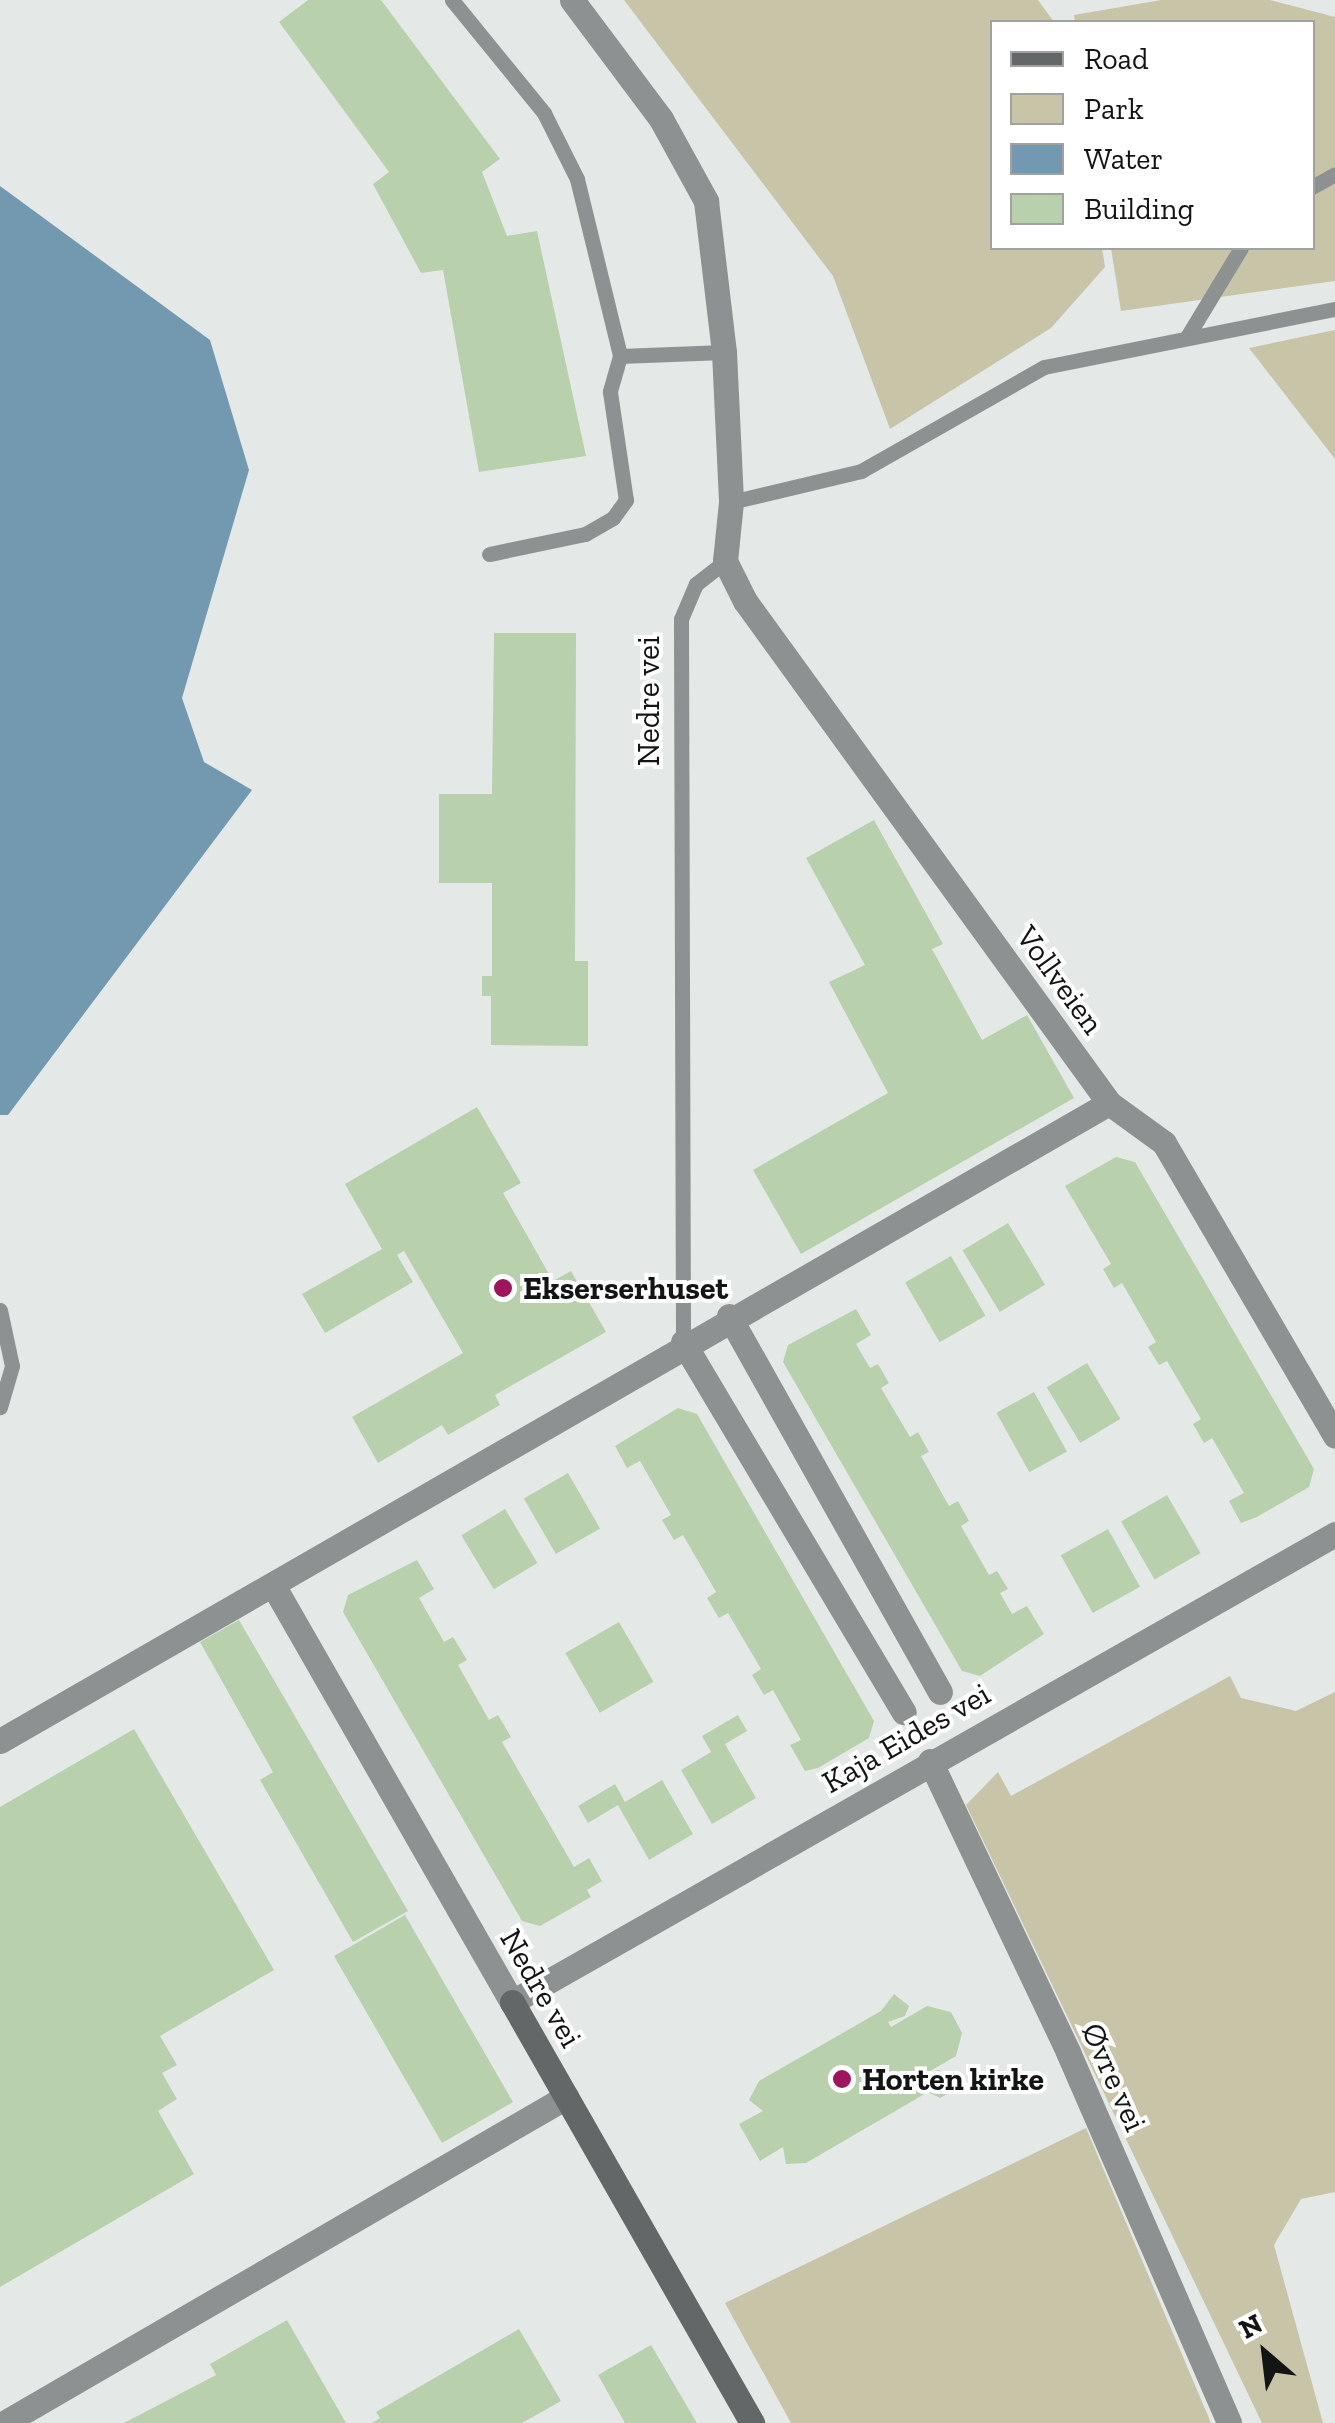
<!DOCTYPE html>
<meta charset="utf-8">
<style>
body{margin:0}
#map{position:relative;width:1335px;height:2423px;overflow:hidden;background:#e4e9e7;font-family:"Zilla Slab",serif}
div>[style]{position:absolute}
.green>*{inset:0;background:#c8c4a8}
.water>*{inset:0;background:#7399b1}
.building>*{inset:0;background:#b9d0ac;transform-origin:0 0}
.service>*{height:15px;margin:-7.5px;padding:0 7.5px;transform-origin:7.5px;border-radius:7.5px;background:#8e9191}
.minor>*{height:25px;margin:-12.5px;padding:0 12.5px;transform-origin:12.5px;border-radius:12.5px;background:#8e9191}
.secondary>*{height:25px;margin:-12.5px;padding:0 12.5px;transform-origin:12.5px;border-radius:12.5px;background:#646768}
.dots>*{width:28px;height:28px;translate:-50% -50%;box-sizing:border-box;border:5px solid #fff;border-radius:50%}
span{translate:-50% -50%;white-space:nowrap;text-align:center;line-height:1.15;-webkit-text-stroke:8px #fff;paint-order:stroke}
.street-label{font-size:32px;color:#131514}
.poi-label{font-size:32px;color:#131514;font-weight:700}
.left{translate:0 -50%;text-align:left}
.legend{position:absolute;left:990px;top:20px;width:325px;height:230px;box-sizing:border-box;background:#fff;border:2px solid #a1a1a1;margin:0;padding:12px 18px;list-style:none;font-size:30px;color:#131514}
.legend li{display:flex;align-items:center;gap:20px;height:50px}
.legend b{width:50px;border:2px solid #a1a1a1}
.north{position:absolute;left:1215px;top:2303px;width:100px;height:100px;-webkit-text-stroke:8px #fff;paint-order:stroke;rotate:332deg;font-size:28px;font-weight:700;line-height:40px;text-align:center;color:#131514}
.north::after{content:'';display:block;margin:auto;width:35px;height:45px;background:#131514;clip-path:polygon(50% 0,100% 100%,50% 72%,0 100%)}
</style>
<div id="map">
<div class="green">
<div style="clip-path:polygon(624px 0,1038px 0,1054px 22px,992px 22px,992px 248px,1102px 248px,1105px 267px,1051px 328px,890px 429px,833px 276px)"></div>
<div style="clip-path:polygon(1161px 0,1270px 0,1335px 17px,1335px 281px,1121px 311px,1111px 248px,1312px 248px,1312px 22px,1075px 22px,1074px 15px)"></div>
<div style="clip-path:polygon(1335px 330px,1335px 459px,1249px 348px)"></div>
<div style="clip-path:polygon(1230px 1676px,1241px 1698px,1296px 1711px,1335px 1692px,1335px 2192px,1301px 2199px,1274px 2245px,1323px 2423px,1262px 2423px,966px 1805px,998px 1772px,1011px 1796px)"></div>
<div style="clip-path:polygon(1086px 2128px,1211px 2423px,791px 2423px,725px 2303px)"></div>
</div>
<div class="water">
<div style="clip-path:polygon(0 186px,210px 340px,249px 470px,182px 698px,204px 762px,252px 790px,8px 1115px,0 1115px)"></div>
</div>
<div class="building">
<div style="clip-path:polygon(308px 0,381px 0,500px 159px,482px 172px,507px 236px,537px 231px,586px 456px,479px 472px,443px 270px,421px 273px,373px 184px,389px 172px,279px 22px)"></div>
<div style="clip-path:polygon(494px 633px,576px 633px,575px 961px,588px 961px,588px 1046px,491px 1045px,491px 996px,482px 996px,482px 976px,492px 976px,492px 883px,439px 883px,439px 794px,492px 794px)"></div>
<div style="clip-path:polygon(874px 820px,943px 944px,932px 949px,982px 1040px,1027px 1015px,1074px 1098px,801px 1254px,753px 1170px,888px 1093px,829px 982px,865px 965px,806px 858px)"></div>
<div style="clip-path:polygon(477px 1107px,521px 1183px,503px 1193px,553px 1281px,571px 1271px,606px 1332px,495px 1395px,500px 1405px,448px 1435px,442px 1425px,378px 1463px,352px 1417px,463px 1353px,404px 1251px,397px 1255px,413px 1282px,325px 1333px,302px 1294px,382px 1249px,345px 1184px)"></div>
<div style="clip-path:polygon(1116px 1157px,1135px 1162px,1314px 1469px,1309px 1487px,1257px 1517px,1241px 1523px,1229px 1501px,1244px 1493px,1212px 1438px,1204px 1443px,1193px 1424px,1201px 1419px,1167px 1361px,1159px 1365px,1148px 1347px,1156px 1342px,1122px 1283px,1114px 1288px,1103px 1269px,1111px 1264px,1065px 1186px)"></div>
<div style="left:1008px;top:1223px;width:72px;height:53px;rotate:59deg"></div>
<div style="left:951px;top:1256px;width:69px;height:53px;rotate:60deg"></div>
<div style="clip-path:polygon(856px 1309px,871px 1335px,856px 1344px,870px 1368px,878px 1364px,889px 1383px,881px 1388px,910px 1437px,918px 1432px,929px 1452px,921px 1456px,949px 1506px,958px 1501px,969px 1521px,961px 1526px,989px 1575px,997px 1571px,1008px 1589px,1000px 1593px,1012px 1614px,1027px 1606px,1044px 1634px,980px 1676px,962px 1671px,783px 1362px,788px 1345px)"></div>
<div style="left:1087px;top:1363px;width:65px;height:47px;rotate:59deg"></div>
<div style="left:1034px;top:1392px;width:68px;height:43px;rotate:61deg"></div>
<div style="clip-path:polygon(678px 1408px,697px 1414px,874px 1721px,869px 1738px,818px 1768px,805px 1771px,790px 1745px,801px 1740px,773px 1690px,764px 1695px,752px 1675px,761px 1669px,728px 1613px,719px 1618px,707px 1598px,716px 1592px,683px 1535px,674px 1540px,662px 1520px,671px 1515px,640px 1461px,627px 1468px,615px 1446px)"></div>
<div style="left:568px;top:1473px;width:64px;height:51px;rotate:60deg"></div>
<div style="left:1167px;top:1495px;width:67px;height:53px;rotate:60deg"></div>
<div style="left:505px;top:1509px;width:63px;height:51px;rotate:59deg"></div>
<div style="left:1108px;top:1529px;width:66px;height:54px;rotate:61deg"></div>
<div style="clip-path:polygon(417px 1560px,434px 1589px,419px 1598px,444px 1642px,453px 1637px,467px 1660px,458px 1665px,489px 1720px,498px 1715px,511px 1737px,502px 1742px,574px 1867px,589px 1858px,602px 1881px,587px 1890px,591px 1897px,540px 1926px,522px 1921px,343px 1612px,348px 1595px)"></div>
<div style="clip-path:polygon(239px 1620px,408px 1911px,353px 1942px,260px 1780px,273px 1772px,200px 1642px)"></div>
<div style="left:619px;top:1622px;width:69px;height:62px;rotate:60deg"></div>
<div style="clip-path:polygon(738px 1715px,747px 1731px,725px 1744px,756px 1798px,712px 1824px,681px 1770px,711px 1752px,702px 1736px)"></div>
<div style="clip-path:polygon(134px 1729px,274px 1970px,160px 2036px,177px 2065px,162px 2073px,177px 2099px,158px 2111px,194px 2174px,0 2287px,0 1807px)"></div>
<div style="clip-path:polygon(662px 1780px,693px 1834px,649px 1860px,618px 1805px,588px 1823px,578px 1806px,615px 1784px,625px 1802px)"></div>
<div style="left:405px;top:1915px;width:216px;height:82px;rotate:60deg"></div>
<div style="clip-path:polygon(894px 1994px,909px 2006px,905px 2016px,888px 2022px,891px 2027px,927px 2006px,951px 2012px,962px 2033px,956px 2056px,920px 2077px,924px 2085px,937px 2070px,946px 2072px,949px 2093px,940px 2098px,928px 2092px,806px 2163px,786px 2164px,783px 2147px,760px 2161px,739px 2124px,763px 2111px,749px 2100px,759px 2081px,881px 2011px)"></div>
<div style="clip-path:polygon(287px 2320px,346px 2423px,124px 2423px,216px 2375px,210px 2364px)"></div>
<div style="clip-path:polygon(519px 2329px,561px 2401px,522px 2423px,372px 2423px,380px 2418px,376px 2412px)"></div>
<div style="clip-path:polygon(651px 2345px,697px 2423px,625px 2423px,598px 2375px)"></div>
</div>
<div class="service">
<div style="left:452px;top:0;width:146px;rotate:50.8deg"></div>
<div style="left:544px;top:113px;width:74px;rotate:63.4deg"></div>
<div style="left:577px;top:179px;width:182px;rotate:76.3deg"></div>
<div style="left:620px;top:356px;width:37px;rotate:106deg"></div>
<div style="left:610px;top:392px;width:109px;rotate:81.6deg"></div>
<div style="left:626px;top:500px;width:22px;rotate:126deg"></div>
<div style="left:613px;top:518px;width:32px;rotate:150deg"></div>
<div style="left:585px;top:534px;width:98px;rotate:168.2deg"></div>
<div style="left:1312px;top:187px;width:26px;rotate:-29deg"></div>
<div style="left:1187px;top:337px;width:104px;rotate:-58.8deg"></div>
<div style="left:620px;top:356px;width:104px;rotate:-2.2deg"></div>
<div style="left:731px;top:502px;width:134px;rotate:-13.4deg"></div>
<div style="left:861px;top:471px;width:210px;rotate:-29.6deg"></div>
<div style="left:1044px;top:367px;width:297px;rotate:-11.3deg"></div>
<div style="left:0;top:1310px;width:57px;rotate:77.9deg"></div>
<div style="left:12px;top:1366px;width:43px;rotate:106.3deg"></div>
<div style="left:683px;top:1342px;width:723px;rotate:-90.16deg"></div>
<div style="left:681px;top:619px;width:38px;rotate:-67deg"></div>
<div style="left:696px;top:584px;width:37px;rotate:-38deg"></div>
</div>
<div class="minor">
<div style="left:572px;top:0;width:149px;rotate:53.2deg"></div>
<div style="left:661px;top:119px;width:94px;rotate:61.2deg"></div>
<div style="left:706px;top:201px;width:152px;rotate:83.2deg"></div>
<div style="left:724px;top:352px;width:150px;rotate:87.3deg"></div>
<div style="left:731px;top:502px;width:59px;rotate:95.8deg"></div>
<div style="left:725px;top:561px;width:45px;rotate:63.4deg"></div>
<div style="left:745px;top:601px;width:620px;rotate:54.05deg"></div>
<div style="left:1109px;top:1103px;width:68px;rotate:36deg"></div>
<div style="left:1164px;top:1143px;width:339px;rotate:59.7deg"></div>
<div style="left:729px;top:1316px;width:431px;rotate:60.7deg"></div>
<div style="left:683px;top:1342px;width:431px;rotate:59.2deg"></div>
<div style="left:273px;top:1585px;width:481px;rotate:60.2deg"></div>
<div style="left:512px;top:2002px;width:947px;rotate:-29.62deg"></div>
<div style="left:0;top:1741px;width:1279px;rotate:-29.91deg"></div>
<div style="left:930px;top:1761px;width:322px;rotate:64.6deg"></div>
<div style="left:1068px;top:2052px;width:404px;rotate:66.5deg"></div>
<div style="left:4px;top:2423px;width:650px;rotate:-30.12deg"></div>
</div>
<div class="secondary">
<div style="left:512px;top:2002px;width:485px;rotate:60.3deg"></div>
</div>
<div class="dots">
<div style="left:503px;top:1288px;background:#a0135d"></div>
<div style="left:842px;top:2079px;background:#a0135d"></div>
</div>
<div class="street-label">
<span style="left:648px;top:701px;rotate:-90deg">Nedre vei</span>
<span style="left:1060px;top:980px;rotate:54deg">Vollveien</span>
<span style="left:906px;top:1738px;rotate:-30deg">Kaja Eides vei</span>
<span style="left:541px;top:1988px;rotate:60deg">Nedre vei</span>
<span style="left:1114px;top:2077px;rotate:66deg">Øvre vei</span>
</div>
<div class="poi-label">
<span class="left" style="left:523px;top:1288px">Ekserserhuset</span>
<span class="left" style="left:862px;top:2079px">Horten kirke</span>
</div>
<ul class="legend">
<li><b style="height:12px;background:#646768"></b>Road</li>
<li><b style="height:28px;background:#c8c4a8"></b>Park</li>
<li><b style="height:28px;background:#7399b1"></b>Water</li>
<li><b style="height:28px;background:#b9d0ac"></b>Building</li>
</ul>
<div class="north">N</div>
</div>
